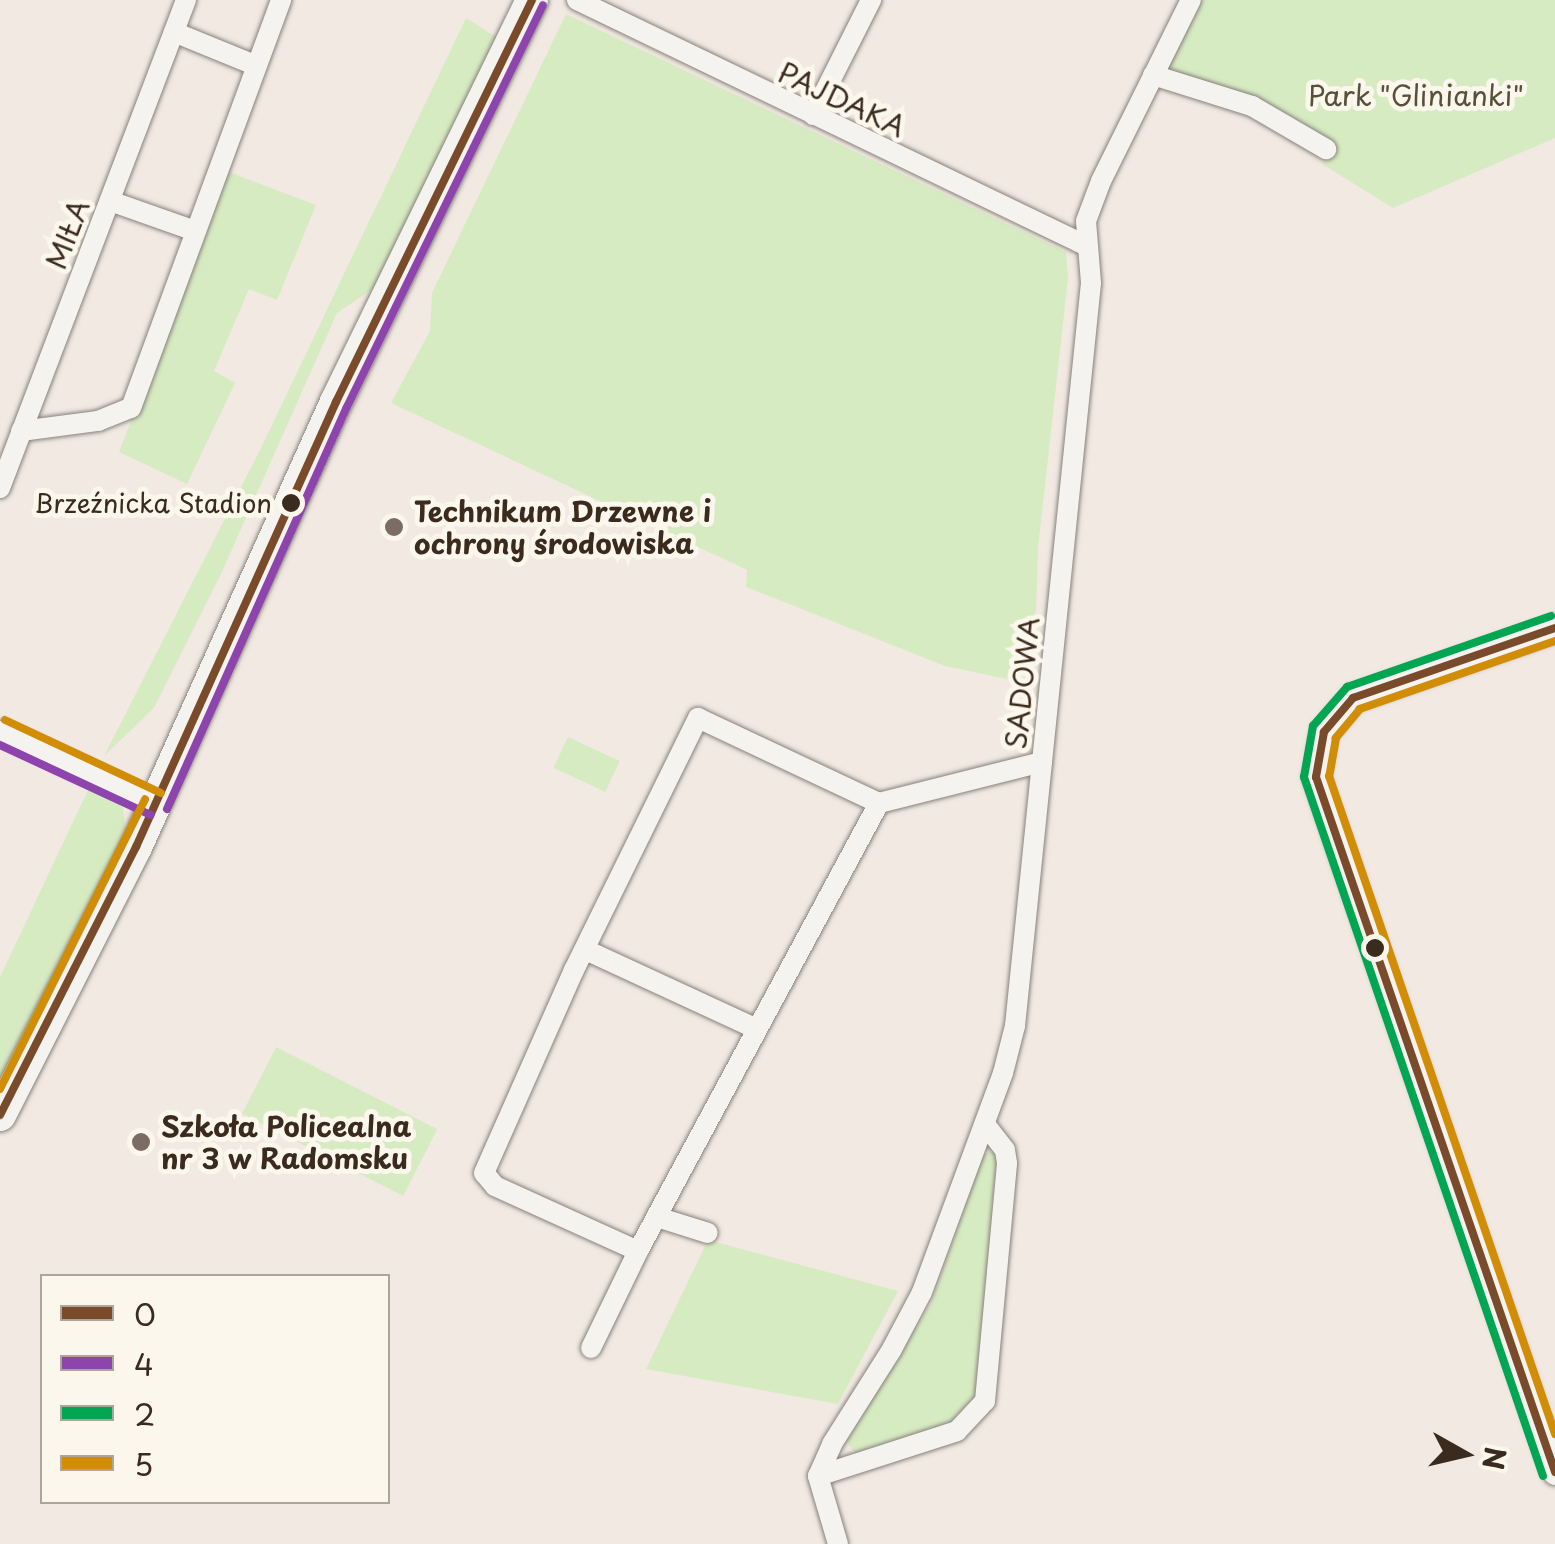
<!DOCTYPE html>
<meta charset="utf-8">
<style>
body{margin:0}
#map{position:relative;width:1555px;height:1544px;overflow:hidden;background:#f1e9e2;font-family:"Playpen Sans",sans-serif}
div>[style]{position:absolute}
.green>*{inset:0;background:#d7ebc3;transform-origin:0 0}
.roads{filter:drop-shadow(0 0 2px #88817b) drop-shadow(0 0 2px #88817b)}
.minor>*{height:20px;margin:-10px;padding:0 10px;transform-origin:10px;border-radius:10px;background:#f5f3ef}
.tertiary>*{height:25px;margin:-12.5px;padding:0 12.5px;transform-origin:12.5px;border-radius:12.5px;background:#f5f3ef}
.primary>*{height:32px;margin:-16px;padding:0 16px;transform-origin:16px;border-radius:16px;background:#f5f3ef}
.bus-1>*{height:8px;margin:-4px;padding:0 4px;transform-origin:4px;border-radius:4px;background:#7a4b2a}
.bus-2>*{height:8px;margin:-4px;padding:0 4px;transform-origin:4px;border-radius:4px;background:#8e44ad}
.bus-3>*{height:8px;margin:-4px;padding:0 4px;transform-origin:4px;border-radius:4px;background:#00a651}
.bus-4>*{height:8px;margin:-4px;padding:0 4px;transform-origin:4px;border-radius:4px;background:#d18d06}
.dots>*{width:28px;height:28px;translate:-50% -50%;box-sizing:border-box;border:5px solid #fbf7ec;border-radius:50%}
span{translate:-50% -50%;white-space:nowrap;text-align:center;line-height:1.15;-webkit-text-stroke:10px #fbf7ec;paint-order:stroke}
.bus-label{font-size:26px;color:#3b2a1e}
.right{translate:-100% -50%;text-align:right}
.park-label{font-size:28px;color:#56513a}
.street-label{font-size:28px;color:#3b2a1e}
.poi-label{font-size:28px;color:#3b2a1e;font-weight:700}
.left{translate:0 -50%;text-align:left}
.legend{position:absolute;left:40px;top:1274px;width:350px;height:230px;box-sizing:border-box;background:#fbf7ec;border:2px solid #aea59a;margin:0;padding:12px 18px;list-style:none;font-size:30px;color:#3b2a1e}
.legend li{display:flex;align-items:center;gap:20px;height:50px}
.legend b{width:50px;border:2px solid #aea59a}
.north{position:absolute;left:1415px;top:1404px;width:100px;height:100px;-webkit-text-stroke:8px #fbf7ec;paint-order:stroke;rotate:98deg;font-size:28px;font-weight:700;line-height:40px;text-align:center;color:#3b2a1e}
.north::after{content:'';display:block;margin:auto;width:35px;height:45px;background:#3b2a1e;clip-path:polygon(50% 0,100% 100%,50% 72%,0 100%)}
</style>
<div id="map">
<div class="green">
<div style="clip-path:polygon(1198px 0,1555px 0,1555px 138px,1393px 208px,1322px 164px,1332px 143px,1160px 72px)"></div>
<div style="clip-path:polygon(566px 14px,1066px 252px,1068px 278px,1038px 548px,1036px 610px,1026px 662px,1012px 680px,945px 666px,746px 587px,747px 570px,391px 403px,430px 331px,432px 293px)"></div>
<div style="clip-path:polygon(466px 18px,498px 38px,374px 288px,337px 313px,221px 574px,154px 708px,104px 756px,262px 446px)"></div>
<div style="clip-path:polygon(229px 172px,316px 205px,277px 300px,249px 289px,214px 371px,235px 383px,187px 484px,119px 452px)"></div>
<div style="left:568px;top:737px;width:57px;height:34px;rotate:25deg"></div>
<div style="clip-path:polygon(88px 790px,108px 796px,123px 808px,127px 836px,0 1082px,0 977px)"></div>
<div style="left:276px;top:1047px;width:181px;height:75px;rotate:27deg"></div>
<div style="clip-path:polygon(990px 1152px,996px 1153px,1000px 1163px,984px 1386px,958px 1422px,858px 1457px,845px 1439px,931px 1304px,983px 1155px)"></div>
<div style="clip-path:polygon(708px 1240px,898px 1291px,838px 1404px,646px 1369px)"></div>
</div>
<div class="roads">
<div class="minor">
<div style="left:577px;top:0;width:564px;rotate:25.75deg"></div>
<div style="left:174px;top:32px;width:87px;rotate:22.2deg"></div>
<div style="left:1153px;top:75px;width:104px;rotate:17.4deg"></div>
<div style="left:1252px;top:106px;width:86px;rotate:30.2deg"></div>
<div style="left:813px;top:115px;width:129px;rotate:-63.2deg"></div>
<div style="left:110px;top:201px;width:90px;rotate:19.4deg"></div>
<div style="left:21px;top:431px;width:78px;rotate:-7.4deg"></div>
<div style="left:98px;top:421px;width:35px;rotate:-22deg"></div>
<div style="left:131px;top:408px;width:435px;rotate:-69.8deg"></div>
<div style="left:0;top:488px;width:522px;rotate:-69.14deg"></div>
<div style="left:0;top:731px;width:172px;rotate:25.1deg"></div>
<div style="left:586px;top:950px;width:188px;rotate:24.8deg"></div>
<div style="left:657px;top:1217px;width:53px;rotate:17.4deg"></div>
<div style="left:638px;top:1251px;width:157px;rotate:-155.6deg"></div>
<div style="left:495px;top:1186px;width:17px;rotate:-130deg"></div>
<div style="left:484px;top:1173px;width:222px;rotate:-66.1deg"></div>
<div style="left:574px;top:970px;width:281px;rotate:-63.8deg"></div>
<div style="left:698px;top:718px;width:200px;rotate:25.2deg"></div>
<div style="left:879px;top:803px;width:168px;rotate:-14.1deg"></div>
<div style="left:591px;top:1348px;width:108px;rotate:-64.1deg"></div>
<div style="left:638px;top:1251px;width:509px;rotate:-61.72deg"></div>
<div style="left:818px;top:1476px;width:146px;rotate:-17.9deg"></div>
<div style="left:957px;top:1431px;width:41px;rotate:-47deg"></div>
<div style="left:985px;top:1401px;width:239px;rotate:-84.7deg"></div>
<div style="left:1007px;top:1163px;width:13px;rotate:-99deg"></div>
<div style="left:1005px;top:1150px;width:33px;rotate:-128deg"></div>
<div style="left:838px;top:1544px;width:71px;rotate:-106.4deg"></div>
<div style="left:818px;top:1476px;width:35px;rotate:-66deg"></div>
<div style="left:832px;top:1444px;width:112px;rotate:-57.7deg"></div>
<div style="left:892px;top:1349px;width:64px;rotate:-62.2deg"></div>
<div style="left:922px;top:1292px;width:233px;rotate:-69.7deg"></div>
<div style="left:1003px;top:1073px;width:49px;rotate:-75.7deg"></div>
<div style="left:1015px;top:1026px;width:747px;rotate:-84.16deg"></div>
<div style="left:1091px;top:283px;width:62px;rotate:-94.6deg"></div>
<div style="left:1086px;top:221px;width:43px;rotate:-69.4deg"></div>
<div style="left:1101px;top:181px;width:202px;rotate:-63.6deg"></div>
</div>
<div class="tertiary">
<div style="left:1555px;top:628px;width:214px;rotate:160.9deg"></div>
<div style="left:1353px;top:698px;width:45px;rotate:130.5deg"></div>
<div style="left:1324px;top:732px;width:46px;rotate:100.1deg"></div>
<div style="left:1316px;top:777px;width:735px;rotate:71.02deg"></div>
</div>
<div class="primary">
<div style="left:0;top:1115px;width:301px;rotate:-63.1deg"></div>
<div style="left:136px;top:847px;width:488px;rotate:-65.8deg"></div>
<div style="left:336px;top:402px;width:447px;rotate:-64deg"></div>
</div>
</div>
<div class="bus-1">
<div style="left:1555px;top:628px;width:214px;rotate:160.9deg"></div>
<div style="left:1353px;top:698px;width:45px;rotate:130.5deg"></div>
<div style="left:1324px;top:732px;width:46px;rotate:100.1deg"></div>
<div style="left:1316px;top:777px;width:735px;rotate:71.02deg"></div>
<div style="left:0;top:1115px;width:301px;rotate:-63.1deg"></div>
<div style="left:136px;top:847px;width:488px;rotate:-65.8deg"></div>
<div style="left:336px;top:402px;width:447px;rotate:-64deg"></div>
</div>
<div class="bus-2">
<div style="left:0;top:745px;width:166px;rotate:24.9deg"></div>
<div style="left:167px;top:809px;width:440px;rotate:-65.9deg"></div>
<div style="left:347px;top:407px;width:447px;rotate:-64deg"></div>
</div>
<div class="bus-3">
<div style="left:1543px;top:1476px;width:739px;rotate:-108.88deg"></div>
<div style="left:1304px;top:777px;width:52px;rotate:-80deg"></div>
<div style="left:1313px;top:726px;width:52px;rotate:-48.9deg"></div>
<div style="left:1347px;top:687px;width:216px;rotate:-19.2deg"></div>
</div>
<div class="bus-4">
<div style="left:1555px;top:641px;width:207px;rotate:160.8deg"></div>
<div style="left:1360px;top:709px;width:38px;rotate:130deg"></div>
<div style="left:1336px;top:738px;width:39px;rotate:100deg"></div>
<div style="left:1329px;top:776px;width:696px;rotate:71.04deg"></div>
<div style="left:5px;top:720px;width:172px;rotate:25.1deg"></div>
<div style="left:0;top:1089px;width:324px;rotate:-63.4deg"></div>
</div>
<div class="dots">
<div style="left:291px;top:503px;background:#3b2a1e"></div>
<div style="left:394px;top:527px;background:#7b6d63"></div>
<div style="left:1375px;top:948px;background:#3b2a1e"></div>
<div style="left:141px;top:1142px;background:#7b6d63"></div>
</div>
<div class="bus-label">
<span class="right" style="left:272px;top:503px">Brzeźnicka Stadion</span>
</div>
<div class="park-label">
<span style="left:1416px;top:95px">Park "Glinianki"</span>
</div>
<div class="street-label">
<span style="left:842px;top:99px;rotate:25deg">PAJDAKA</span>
<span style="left:67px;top:234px;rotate:-69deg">MIŁA</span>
<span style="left:1022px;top:683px;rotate:-84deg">SADOWA</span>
</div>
<div class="poi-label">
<span class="left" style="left:414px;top:527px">Technikum Drzewne i<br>ochrony środowiska</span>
<span class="left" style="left:161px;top:1142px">Szkoła Policealna<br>nr 3 w Radomsku</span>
</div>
<ul class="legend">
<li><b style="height:12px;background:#7a4b2a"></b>0</li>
<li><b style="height:12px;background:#8e44ad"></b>4</li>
<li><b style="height:12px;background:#00a651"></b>2</li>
<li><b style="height:12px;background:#d18d06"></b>5</li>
</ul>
<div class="north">N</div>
</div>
